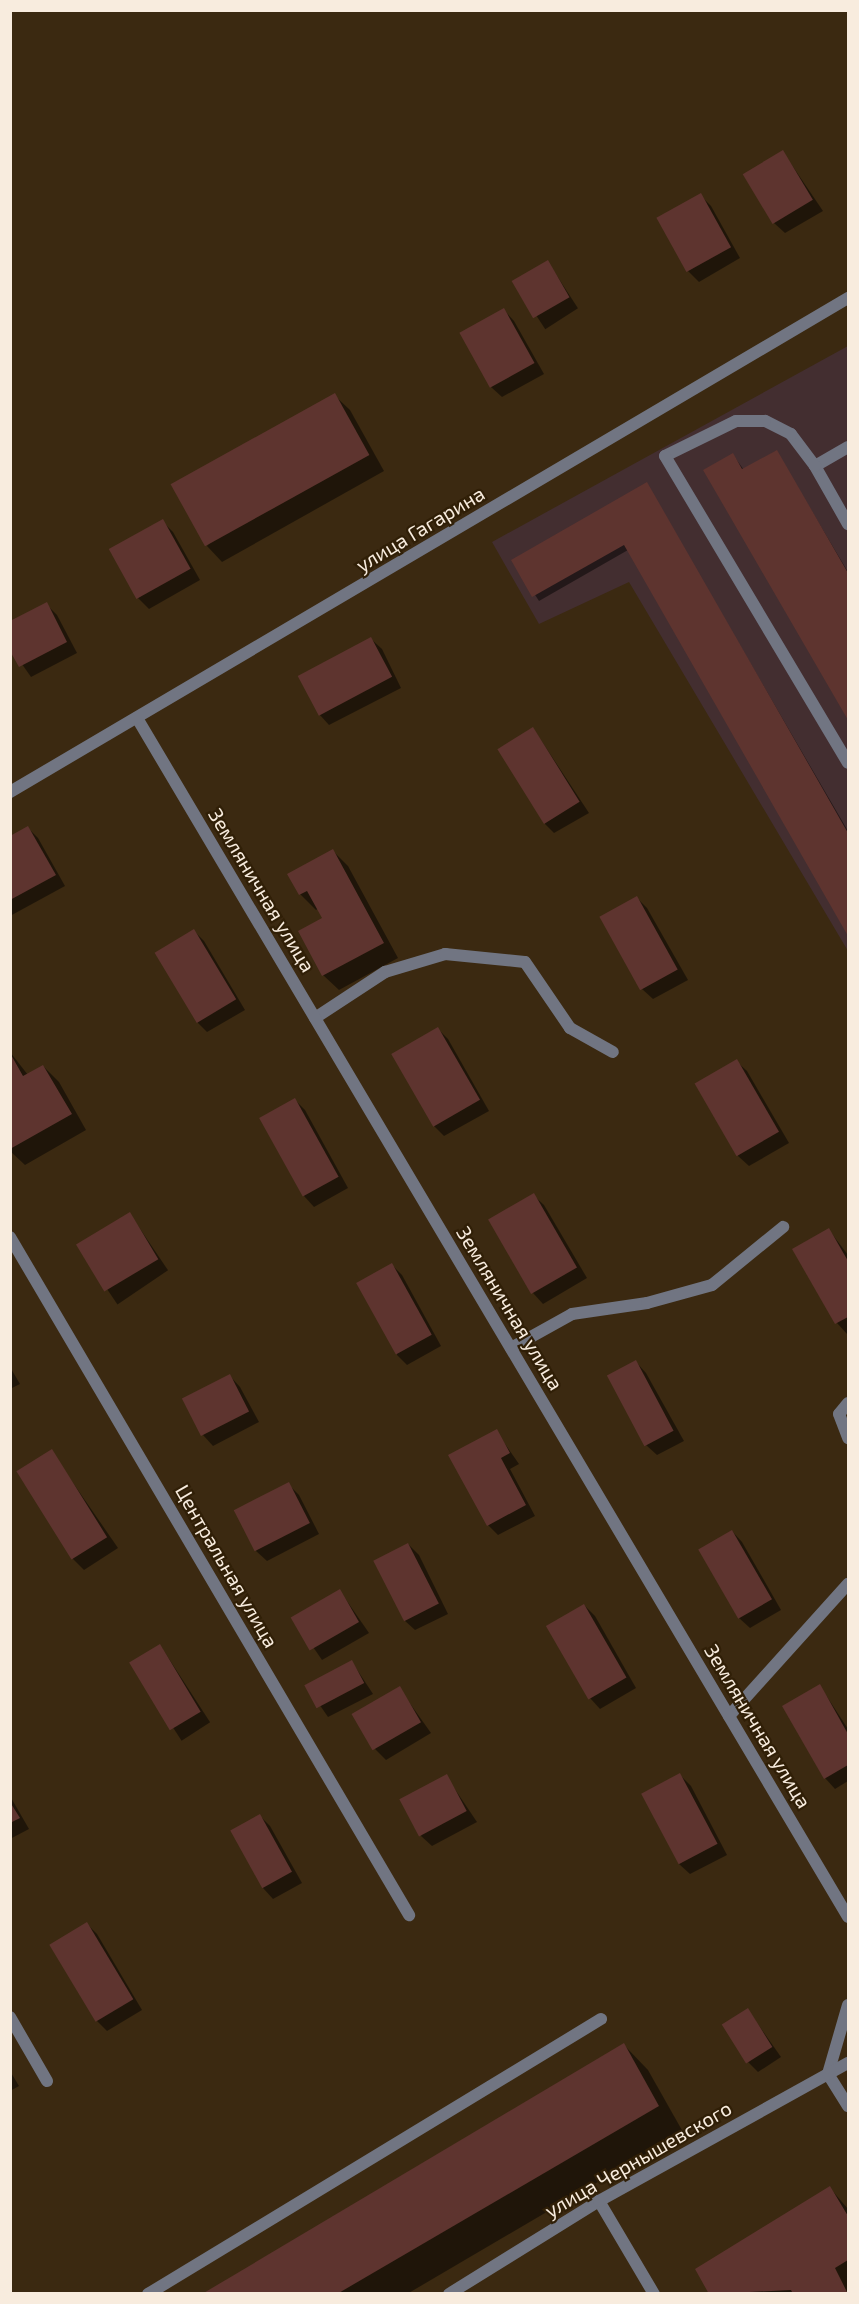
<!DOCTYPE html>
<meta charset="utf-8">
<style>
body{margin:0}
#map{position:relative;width:859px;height:2304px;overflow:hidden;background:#3b2911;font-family:"Exo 2",sans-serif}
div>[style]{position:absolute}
.industrial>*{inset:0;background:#432e30}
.shadow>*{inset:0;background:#0007;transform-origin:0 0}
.building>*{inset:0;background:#5e342f;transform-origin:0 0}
.service>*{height:12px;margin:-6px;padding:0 6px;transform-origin:6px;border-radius:6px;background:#717582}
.minor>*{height:12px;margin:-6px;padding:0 6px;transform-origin:6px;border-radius:6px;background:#717582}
.tertiary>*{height:12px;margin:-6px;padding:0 6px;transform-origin:6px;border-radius:6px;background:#717582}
span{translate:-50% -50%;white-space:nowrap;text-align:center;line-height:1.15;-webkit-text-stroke:4.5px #301f07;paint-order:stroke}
.street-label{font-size:20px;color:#f8ecde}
.frame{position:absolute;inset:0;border:12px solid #f8ecde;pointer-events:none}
</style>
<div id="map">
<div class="industrial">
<div style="clip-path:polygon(848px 346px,848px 951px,629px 582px,539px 624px,492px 542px)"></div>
</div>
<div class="shadow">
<div style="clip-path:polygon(783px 152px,823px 211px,785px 233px,774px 223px)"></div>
<div style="clip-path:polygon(700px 195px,711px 206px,740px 258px,699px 282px,688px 271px)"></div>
<div style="left:548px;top:262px;width:55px;height:39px;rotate:57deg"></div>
<div style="clip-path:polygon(504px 310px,514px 321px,544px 374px,502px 397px,491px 387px,462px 333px)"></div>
<div style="clip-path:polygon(334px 395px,350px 410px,384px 471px,222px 562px,207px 546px)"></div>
<div style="clip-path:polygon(776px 451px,848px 572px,848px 717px,705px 470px,733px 455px,744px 470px)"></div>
<div style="clip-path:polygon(646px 484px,848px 831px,848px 933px,628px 550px,539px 601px,513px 561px)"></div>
<div style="clip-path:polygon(162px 521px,173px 532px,200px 580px,149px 609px,138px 598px)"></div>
<div style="clip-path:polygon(46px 604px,57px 615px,77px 653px,31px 677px,10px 647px)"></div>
<div style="clip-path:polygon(371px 639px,382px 649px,401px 688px,329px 725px,319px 714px)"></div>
<div style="clip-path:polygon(533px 728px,589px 813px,554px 833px,544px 823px)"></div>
<div style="clip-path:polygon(28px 828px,38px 838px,65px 886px,10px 916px,10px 837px)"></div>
<div style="clip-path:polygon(333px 851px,348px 866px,398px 958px,339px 990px,323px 975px,324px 918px,319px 908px,316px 910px,300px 894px)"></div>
<div style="clip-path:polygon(637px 898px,647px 908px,688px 980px,653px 999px,642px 989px)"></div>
<div style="clip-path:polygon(193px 930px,204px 941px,245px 1010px,207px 1032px,197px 1022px)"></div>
<div style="clip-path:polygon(438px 1029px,448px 1039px,489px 1111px,444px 1136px,434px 1126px)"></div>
<div style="clip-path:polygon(10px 1052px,28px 1075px,43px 1066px,59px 1082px,86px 1130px,25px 1165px,10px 1151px)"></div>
<div style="clip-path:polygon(736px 1061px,747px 1071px,789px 1143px,749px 1166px,738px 1156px)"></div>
<div style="clip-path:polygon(295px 1100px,305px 1110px,348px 1188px,314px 1207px,304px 1196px)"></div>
<div style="clip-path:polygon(533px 1195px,544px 1205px,587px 1278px,543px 1304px,533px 1293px,490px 1220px)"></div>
<div style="left:130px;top:1214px;width:68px;height:61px;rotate:56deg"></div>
<div style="clip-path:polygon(829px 1230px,848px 1255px,847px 1334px,837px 1323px,794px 1250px)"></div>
<div style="clip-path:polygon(392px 1265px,402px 1275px,441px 1346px,407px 1365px,397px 1355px)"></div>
<div style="clip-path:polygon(636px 1362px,646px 1373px,684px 1441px,657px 1455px,646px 1445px)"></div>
<div style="clip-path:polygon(10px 1367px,20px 1384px,10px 1389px)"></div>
<div style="clip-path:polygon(230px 1376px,240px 1387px,259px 1422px,213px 1446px,203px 1435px)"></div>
<div style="clip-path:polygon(496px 1431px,519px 1464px,510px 1469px,535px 1516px,498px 1535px,488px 1525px)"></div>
<div style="clip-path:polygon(51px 1451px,118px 1548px,84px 1570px,73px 1559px)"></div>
<div style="clip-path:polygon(288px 1484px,299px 1495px,319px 1534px,267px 1561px,256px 1551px)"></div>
<div style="clip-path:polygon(732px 1531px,742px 1542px,781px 1610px,750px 1628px,739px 1618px)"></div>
<div style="clip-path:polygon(408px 1544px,419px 1555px,448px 1614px,415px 1630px,404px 1620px,375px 1561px)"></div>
<div style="clip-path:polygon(340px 1591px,369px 1633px,322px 1660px,293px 1618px)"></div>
<div style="clip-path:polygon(584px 1605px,595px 1616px,636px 1688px,600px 1709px,590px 1698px)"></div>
<div style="left:160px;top:1645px;width:92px;height:34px;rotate:57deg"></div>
<div style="clip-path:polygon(352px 1662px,373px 1694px,328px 1717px,306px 1685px)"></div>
<div style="clip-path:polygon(820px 1686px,848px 1729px,848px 1781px,835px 1789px,825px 1778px)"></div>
<div style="clip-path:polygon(399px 1688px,431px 1733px,386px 1760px,375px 1749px)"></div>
<div style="clip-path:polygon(680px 1775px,691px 1786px,727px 1855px,690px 1874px,679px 1864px)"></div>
<div style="clip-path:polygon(446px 1776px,477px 1822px,432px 1846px,421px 1836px)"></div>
<div style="clip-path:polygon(10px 1796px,29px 1829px,10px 1839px)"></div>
<div style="clip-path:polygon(260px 1816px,270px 1826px,302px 1883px,273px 1899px,263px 1888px)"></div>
<div style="clip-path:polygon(87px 1924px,97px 1934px,142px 2010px,107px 2031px,96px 2020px)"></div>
<div style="clip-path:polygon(748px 2010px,781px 2057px,758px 2072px,747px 2061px)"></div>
<div style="clip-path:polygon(624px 2045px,648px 2070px,683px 2132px,407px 2294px,205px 2294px)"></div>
<div style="clip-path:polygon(10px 2071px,19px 2086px,10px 2091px)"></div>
<div style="clip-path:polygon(830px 2188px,848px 2209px,848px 2294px,711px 2294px)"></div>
</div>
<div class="building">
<div style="left:783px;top:150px;width:58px;height:47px;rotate:59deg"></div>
<div style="left:701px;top:193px;width:62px;height:51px;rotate:61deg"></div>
<div style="left:548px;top:260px;width:43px;height:42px;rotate:60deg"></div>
<div style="left:504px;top:308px;width:63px;height:51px;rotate:61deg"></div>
<div style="left:335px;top:393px;width:71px;height:188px;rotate:61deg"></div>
<div style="clip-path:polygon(777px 450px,848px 573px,848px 720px,703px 470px,733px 453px,742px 469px)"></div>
<div style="clip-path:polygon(647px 482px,848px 833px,848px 936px,624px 545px,532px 597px,511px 560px)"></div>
<div style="left:163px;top:519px;width:57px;height:62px;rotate:61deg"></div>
<div style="clip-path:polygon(47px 602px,67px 642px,19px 667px,10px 651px,10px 621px)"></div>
<div style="left:371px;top:637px;width:45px;height:83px;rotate:62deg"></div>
<div style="left:533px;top:727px;width:88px;height:42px;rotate:58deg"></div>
<div style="clip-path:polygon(28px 826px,56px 875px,10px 900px,10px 836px)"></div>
<div style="clip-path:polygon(333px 849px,384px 943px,322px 976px,298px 931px,322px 918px,307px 891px,299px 895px,287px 874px)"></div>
<div style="left:637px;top:896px;width:84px;height:43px;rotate:61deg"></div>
<div style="left:194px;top:929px;width:82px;height:46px;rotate:59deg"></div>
<div style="left:438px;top:1027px;width:84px;height:54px;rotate:60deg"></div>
<div style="clip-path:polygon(10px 1053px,23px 1076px,43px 1065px,72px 1114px,10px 1149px)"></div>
<div style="left:737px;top:1059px;width:84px;height:49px;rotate:60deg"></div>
<div style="left:295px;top:1098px;width:90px;height:41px;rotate:61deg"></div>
<div style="left:534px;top:1193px;width:86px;height:53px;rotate:60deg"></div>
<div style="left:130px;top:1212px;width:55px;height:63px;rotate:59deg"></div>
<div style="clip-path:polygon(829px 1228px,848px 1261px,848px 1317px,835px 1324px,792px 1249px)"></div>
<div style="left:392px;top:1263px;width:82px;height:41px;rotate:61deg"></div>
<div style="left:636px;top:1360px;width:80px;height:33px;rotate:62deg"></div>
<div style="left:230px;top:1374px;width:42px;height:54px;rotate:63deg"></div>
<div style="clip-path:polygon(497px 1429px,510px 1453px,501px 1458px,526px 1505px,487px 1526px,448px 1455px)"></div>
<div style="left:52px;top:1449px;width:104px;height:42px;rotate:58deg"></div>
<div style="left:289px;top:1482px;width:46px;height:62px;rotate:63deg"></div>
<div style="left:732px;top:1530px;width:80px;height:39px;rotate:60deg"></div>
<div style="left:408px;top:1543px;width:68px;height:39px;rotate:63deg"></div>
<div style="left:340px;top:1589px;width:38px;height:57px;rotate:60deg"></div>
<div style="left:584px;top:1604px;width:85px;height:44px;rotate:60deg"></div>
<div style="left:160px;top:1644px;width:79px;height:36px;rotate:59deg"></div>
<div style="left:352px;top:1660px;width:26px;height:54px;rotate:62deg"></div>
<div style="clip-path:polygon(820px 1684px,848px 1734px,848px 1765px,824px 1779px,782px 1706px)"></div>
<div style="left:400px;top:1686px;width:42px;height:56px;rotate:60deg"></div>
<div style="left:680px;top:1773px;width:80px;height:44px;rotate:62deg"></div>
<div style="left:447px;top:1774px;width:42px;height:54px;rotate:62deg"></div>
<div style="clip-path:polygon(10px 1802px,20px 1818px,10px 1823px)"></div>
<div style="left:260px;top:1814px;width:66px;height:34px;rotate:61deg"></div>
<div style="left:87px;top:1922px;width:90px;height:44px;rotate:59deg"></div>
<div style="left:748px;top:2008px;width:46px;height:31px;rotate:58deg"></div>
<div style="clip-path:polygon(624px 2043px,659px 2106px,337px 2294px,202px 2294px)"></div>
<div style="clip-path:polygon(830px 2186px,848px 2216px,848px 2260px,835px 2268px,848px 2294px,793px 2294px,791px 2290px,709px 2294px,695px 2269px)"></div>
</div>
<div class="service">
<div style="left:848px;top:447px;width:38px;rotate:150deg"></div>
<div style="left:815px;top:466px;width:67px;rotate:60.4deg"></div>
<div style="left:815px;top:466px;width:40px;rotate:-127deg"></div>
<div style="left:791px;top:434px;width:29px;rotate:-153deg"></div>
<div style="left:765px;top:421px;width:29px;rotate:180deg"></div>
<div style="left:736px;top:421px;width:79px;rotate:153.8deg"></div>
<div style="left:665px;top:456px;width:357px;rotate:59.2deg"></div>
<div style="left:315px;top:1018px;width:84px;rotate:-33.3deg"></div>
<div style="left:385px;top:972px;width:63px;rotate:-16.7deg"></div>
<div style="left:445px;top:954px;width:80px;rotate:5.7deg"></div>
<div style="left:525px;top:962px;width:80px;rotate:55.7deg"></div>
<div style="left:570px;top:1028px;width:49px;rotate:29.2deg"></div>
<div style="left:511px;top:1348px;width:70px;rotate:-29.1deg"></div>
<div style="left:572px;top:1314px;width:76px;rotate:-8.3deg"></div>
<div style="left:647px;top:1303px;width:67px;rotate:-15.5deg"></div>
<div style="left:712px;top:1285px;width:92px;rotate:-39.2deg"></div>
<div style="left:848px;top:1403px;width:14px;rotate:129deg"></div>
<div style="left:839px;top:1414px;width:26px;rotate:69deg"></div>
<div style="left:729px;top:1716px;width:178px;rotate:-48deg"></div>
<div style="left:599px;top:2201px;width:108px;rotate:59.4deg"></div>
<div style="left:148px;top:2294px;width:530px;rotate:-31.26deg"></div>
</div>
<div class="minor">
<div style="left:137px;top:718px;width:1394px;rotate:59.33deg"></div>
<div style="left:10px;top:1237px;width:787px;rotate:59.52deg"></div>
<div style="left:848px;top:2005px;width:72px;rotate:106.2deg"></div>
<div style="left:828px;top:2074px;width:38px;rotate:58deg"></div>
<div style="left:10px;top:2017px;width:74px;rotate:60deg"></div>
<div style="left:449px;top:2294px;width:176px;rotate:-31.8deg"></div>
<div style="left:599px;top:2201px;width:285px;rotate:-29deg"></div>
</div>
<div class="tertiary">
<div style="left:10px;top:792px;width:973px;rotate:-30.52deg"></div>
</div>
<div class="street-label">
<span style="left:420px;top:529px;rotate:-31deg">улица Гагарина</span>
<span style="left:262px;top:890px;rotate:59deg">Земляничная улица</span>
<span style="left:510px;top:1308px;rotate:59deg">Земляничная улица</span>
<span style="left:227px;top:1566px;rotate:60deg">Центральная улица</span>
<span style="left:758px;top:1726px;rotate:59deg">Земляничная улица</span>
<span style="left:638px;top:2159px;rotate:-30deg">улица Чернышевского</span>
</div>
<div class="frame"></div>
</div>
